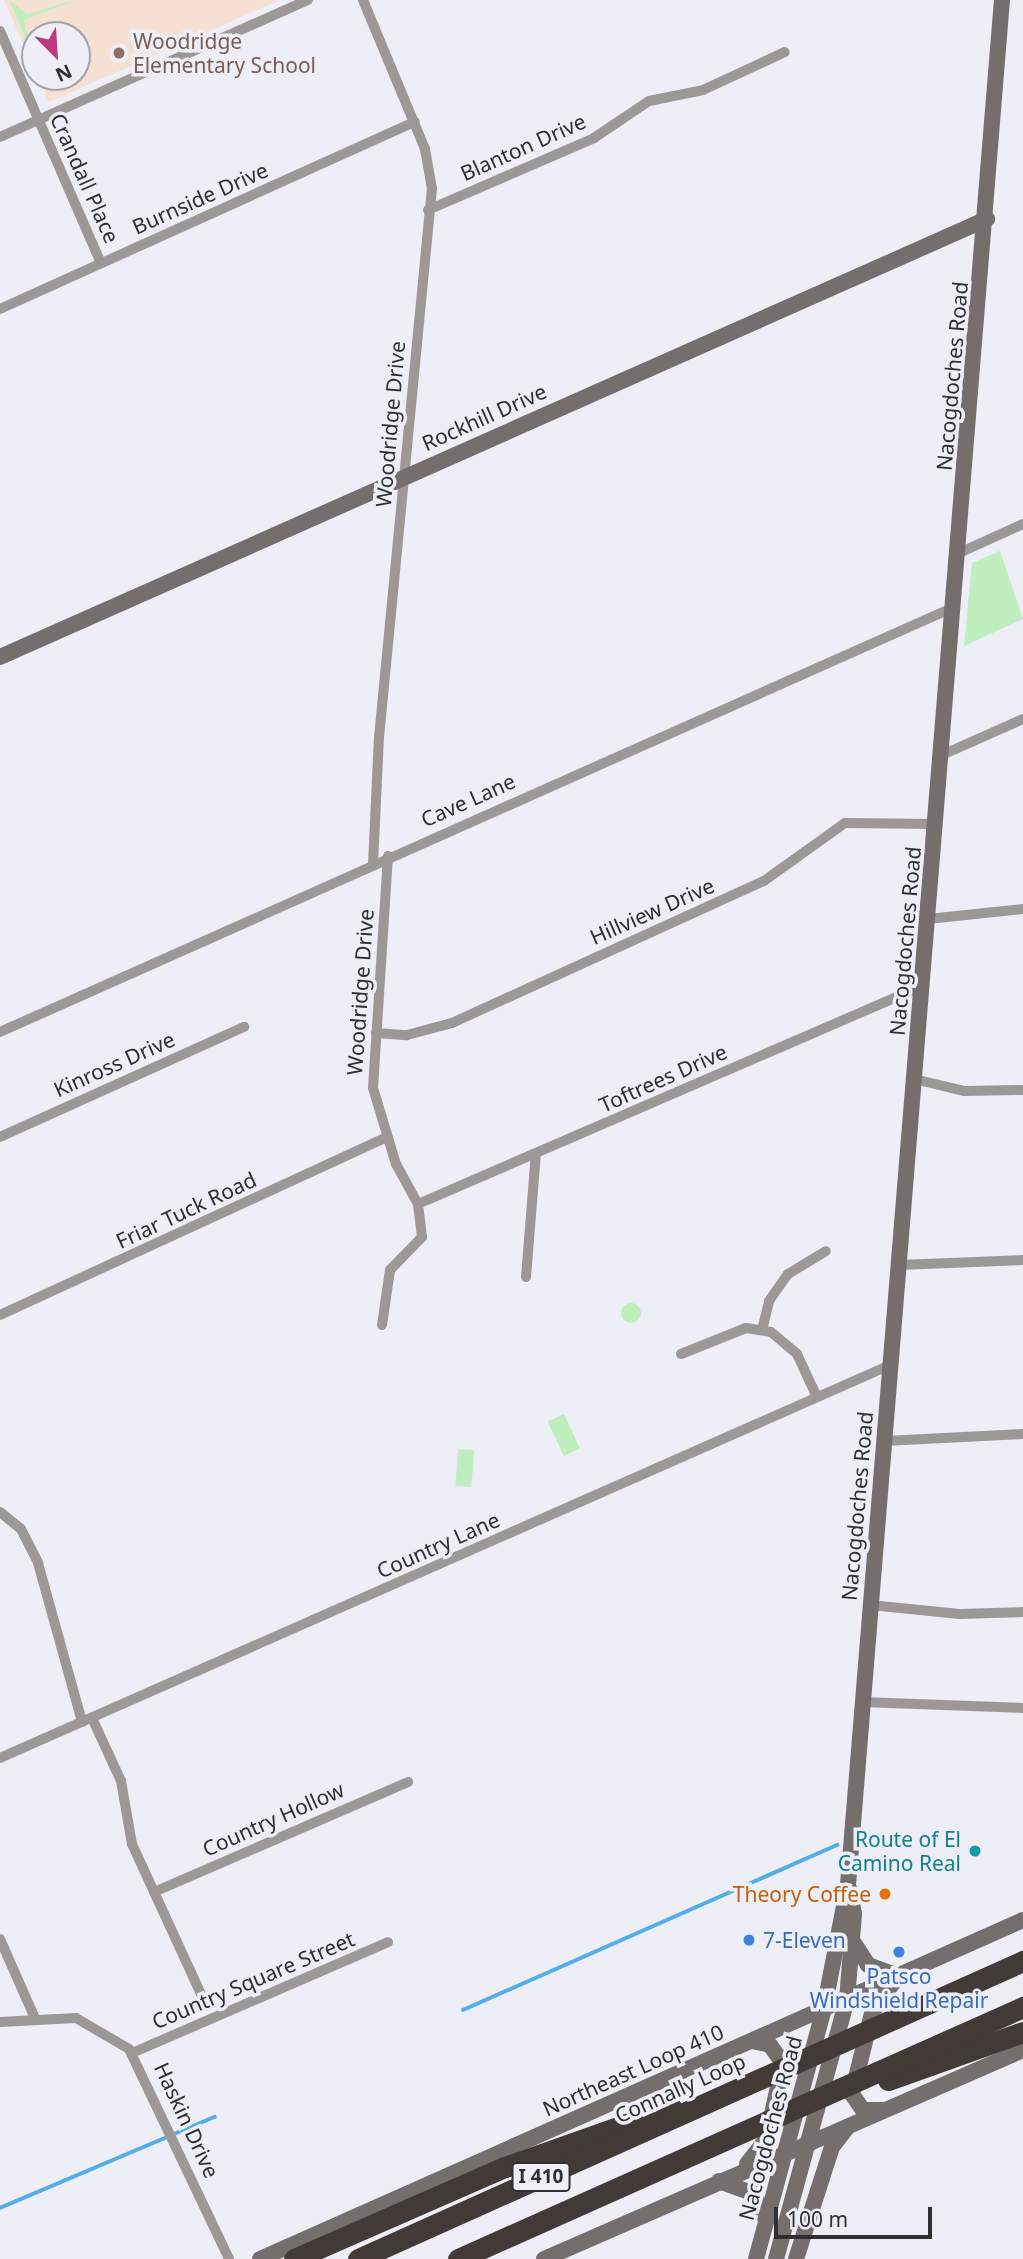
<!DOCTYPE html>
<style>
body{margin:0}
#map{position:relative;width:1023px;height:2259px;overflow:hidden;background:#eeeef6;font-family:"Noto Sans",sans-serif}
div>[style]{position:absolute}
.education>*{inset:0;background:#f6e0d3}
.green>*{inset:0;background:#c0efbf;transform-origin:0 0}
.round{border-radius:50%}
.stream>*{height:3.5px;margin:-1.75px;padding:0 1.75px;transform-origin:1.75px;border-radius:1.75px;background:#53aee8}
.street>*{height:10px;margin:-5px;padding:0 5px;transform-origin:5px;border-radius:5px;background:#9c9896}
.secondary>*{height:16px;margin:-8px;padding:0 8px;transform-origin:8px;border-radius:8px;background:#746f6d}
.highway>*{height:21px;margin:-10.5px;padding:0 10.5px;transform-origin:10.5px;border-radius:10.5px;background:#413a37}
.dots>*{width:19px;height:19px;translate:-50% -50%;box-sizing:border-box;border:4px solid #eeeef6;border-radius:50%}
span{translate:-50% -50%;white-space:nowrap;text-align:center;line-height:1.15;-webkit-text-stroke:7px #eeeef6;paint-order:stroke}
.shield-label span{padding:2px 5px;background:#eeeef6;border:2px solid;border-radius:5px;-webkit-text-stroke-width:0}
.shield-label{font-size:19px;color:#2f2f32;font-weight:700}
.education-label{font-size:21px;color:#785e54}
.left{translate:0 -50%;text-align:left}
.street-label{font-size:21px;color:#2f2f32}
.culture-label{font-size:21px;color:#0d838f}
.right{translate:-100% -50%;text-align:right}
.food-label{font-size:21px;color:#c56008}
.shop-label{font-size:21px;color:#366cbe}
.north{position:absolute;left:21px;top:21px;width:70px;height:70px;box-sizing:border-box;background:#eeeef6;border:2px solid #a2a2a8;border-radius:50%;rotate:156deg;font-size:19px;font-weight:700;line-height:28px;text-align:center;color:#2f2f32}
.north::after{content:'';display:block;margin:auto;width:24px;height:32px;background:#bd387d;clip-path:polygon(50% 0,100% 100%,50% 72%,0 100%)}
.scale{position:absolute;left:774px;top:2207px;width:158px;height:32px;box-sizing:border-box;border:4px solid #2f2f32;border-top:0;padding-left:9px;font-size:21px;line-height:24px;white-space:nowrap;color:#2f2f32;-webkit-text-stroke:5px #eeeef6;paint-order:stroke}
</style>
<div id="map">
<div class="education">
<div style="clip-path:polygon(4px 0,280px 0,49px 102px,38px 77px,77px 77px,77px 35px,35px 35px,35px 71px)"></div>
</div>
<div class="green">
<div style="clip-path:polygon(9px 0,27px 14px,76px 0,24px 20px,31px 51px)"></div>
<div style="clip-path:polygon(1000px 551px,1023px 619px,964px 646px,972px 563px)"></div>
<div class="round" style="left:621px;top:1303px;width:20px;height:20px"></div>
<div style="left:564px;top:1414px;width:38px;height:18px;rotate:65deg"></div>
<div style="left:458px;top:1449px;width:16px;height:37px;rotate:4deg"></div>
</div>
<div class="stream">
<div style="left:463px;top:2010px;width:409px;rotate:-23.8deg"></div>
<div style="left:0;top:2208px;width:233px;rotate:-23deg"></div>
</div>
<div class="street">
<div style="left:363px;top:0;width:161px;rotate:67.4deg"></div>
<div style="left:425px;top:149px;width:40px;rotate:80deg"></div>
<div style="left:432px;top:188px;width:552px;rotate:95.51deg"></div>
<div style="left:379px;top:737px;width:126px;rotate:92.7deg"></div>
<div style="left:0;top:31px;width:253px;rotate:66.5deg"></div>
<div style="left:0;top:137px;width:337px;rotate:-24deg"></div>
<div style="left:428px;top:210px;width:181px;rotate:-23.4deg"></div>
<div style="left:594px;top:138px;width:66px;rotate:-33.9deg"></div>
<div style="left:649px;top:101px;width:55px;rotate:-11.5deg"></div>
<div style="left:703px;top:90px;width:90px;rotate:-24.9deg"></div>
<div style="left:0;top:309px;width:455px;rotate:-24.3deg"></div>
<div style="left:959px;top:553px;width:70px;rotate:-24.4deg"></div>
<div style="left:942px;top:755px;width:89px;rotate:-24deg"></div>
<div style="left:388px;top:856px;width:232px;rotate:93.7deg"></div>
<div style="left:373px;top:1088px;width:79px;rotate:73.2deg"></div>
<div style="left:396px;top:1164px;width:46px;rotate:61.2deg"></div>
<div style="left:928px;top:919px;width:96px;rotate:-6deg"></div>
<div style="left:0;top:1032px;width:1044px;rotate:-24.01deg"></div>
<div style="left:376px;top:1033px;width:31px;rotate:4deg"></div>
<div style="left:407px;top:1035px;width:47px;rotate:-14.9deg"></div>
<div style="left:452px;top:1023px;width:343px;rotate:-24.5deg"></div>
<div style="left:764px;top:881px;width:100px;rotate:-35.6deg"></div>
<div style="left:845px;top:823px;width:91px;rotate:0.6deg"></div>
<div style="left:914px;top:1079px;width:51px;rotate:13.5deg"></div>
<div style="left:964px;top:1091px;width:59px;rotate:-1deg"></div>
<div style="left:0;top:1137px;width:268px;rotate:-24.3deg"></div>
<div style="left:418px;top:1204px;width:549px;rotate:-23.39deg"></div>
<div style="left:899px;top:1265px;width:124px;rotate:-2.3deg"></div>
<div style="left:526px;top:1277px;width:123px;rotate:-85.4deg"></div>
<div style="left:0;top:1315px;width:426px;rotate:-24.7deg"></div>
<div style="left:382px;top:1325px;width:56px;rotate:-81.7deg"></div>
<div style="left:390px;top:1270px;width:46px;rotate:-45.9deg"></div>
<div style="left:422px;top:1237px;width:33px;rotate:-97deg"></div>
<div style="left:762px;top:1330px;width:30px;rotate:-76deg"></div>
<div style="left:769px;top:1301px;width:33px;rotate:-55deg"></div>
<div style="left:788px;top:1274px;width:44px;rotate:-31.2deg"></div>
<div style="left:681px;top:1354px;width:70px;rotate:-21.8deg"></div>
<div style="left:746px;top:1328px;width:25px;rotate:9deg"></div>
<div style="left:771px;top:1332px;width:34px;rotate:40deg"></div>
<div style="left:797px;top:1354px;width:47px;rotate:65.1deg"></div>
<div style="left:884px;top:1441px;width:139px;rotate:-2.9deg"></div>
<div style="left:0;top:1512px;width:27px;rotate:39deg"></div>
<div style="left:21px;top:1529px;width:38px;rotate:63deg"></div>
<div style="left:38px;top:1563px;width:165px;rotate:74.5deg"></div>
<div style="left:870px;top:1605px;width:90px;rotate:5.7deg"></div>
<div style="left:960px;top:1614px;width:63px;rotate:-1.8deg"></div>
<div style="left:862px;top:1702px;width:161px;rotate:2.1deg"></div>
<div style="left:92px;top:1718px;width:69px;rotate:65.3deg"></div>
<div style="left:121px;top:1781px;width:64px;rotate:80.1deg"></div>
<div style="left:132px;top:1844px;width:175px;rotate:65.3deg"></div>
<div style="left:0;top:1758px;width:973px;rotate:-23.82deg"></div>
<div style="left:154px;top:1892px;width:277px;rotate:-23.4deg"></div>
<div style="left:0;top:1939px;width:84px;rotate:66.2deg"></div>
<div style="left:0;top:2022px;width:76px;rotate:-3deg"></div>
<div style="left:76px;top:2018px;width:61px;rotate:30.3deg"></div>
<div style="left:129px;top:2049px;width:233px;rotate:64.5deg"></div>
<div style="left:132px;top:2053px;width:279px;rotate:-23.4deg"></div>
</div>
<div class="secondary">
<div style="left:0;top:657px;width:1080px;rotate:-23.93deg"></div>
<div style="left:852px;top:1940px;width:30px;rotate:57deg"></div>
<div style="left:868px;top:1965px;width:33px;rotate:20deg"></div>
<div style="left:882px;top:2110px;width:19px;rotate:180deg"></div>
<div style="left:863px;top:2110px;width:19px;rotate:-125deg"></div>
<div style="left:852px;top:2094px;width:83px;rotate:-76.1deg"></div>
<div style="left:872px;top:2013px;width:40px;rotate:-55.1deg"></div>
<div style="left:747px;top:2164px;width:33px;rotate:-52deg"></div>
<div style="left:767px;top:2138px;width:77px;rotate:-78deg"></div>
<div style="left:783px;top:2063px;width:22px;rotate:-126deg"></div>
<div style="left:770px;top:2045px;width:17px;rotate:-167deg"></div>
<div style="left:719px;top:2181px;width:37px;rotate:20deg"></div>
<div style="left:754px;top:2194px;width:29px;rotate:65deg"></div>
<div style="left:260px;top:2259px;width:835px;rotate:-23.96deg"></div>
<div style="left:544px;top:2259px;width:523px;rotate:-23.57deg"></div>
<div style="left:756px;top:2259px;width:259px;rotate:-74.8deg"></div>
<div style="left:824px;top:2009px;width:126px;rotate:-79deg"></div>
<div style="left:848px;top:1885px;width:1891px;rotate:-85.33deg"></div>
<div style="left:776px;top:2259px;width:270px;rotate:-74.7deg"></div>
<div style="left:847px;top:1999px;width:85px;rotate:-85.3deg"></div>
<div style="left:854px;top:1914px;width:26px;rotate:-101deg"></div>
<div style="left:796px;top:2259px;width:118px;rotate:-72.2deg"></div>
<div style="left:832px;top:2147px;width:23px;rotate:-52deg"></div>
</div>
<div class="highway">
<div style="left:888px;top:2080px;width:143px;rotate:-19.6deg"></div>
<div style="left:294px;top:2259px;width:230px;rotate:-23.6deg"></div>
<div style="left:505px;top:2167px;width:177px;rotate:-19.5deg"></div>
<div style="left:358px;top:2259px;width:729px;rotate:-24.14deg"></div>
<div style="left:458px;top:2259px;width:619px;rotate:-24.04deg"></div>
</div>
<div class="dots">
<div style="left:119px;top:53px;background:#8d6e63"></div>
<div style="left:975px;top:1851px;background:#0f9aa8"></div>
<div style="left:885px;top:1894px;background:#e8710a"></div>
<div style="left:749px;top:1940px;background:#3f7fe0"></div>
<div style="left:899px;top:1952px;background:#3f7fe0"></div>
</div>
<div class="shield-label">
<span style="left:541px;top:2177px">I 410</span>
</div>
<div class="education-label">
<span class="left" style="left:133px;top:53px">Woodridge<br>Elementary School</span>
</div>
<div class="street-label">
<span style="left:523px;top:147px;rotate:-24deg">Blanton Drive</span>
<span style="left:85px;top:178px;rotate:66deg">Crandall Place</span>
<span style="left:200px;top:198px;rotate:-24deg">Burnside Drive</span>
<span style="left:952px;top:376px;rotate:-85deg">Nacogdoches Road</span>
<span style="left:484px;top:417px;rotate:-24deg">Rockhill Drive</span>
<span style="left:390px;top:424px;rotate:-85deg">Woodridge Drive</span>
<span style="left:468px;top:800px;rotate:-24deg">Cave Lane</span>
<span style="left:652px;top:911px;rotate:-24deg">Hillview Drive</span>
<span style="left:905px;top:941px;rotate:-85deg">Nacogdoches Road</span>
<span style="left:360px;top:992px;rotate:-86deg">Woodridge Drive</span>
<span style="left:114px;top:1064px;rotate:-24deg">Kinross Drive</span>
<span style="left:663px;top:1078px;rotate:-24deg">Toftrees Drive</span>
<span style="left:186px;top:1210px;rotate:-25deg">Friar Tuck Road</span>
<span style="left:857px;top:1506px;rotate:-85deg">Nacogdoches Road</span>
<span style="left:438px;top:1545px;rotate:-24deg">Country Lane</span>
<span style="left:273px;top:1819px;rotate:-24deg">Country Hollow</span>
<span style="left:253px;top:1980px;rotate:-23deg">Country Square Street</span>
<span style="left:633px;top:2070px;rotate:-24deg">Northeast Loop 410</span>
<span style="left:680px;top:2088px;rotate:-24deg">Connally Loop</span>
<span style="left:187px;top:2120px;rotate:65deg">Haskin Drive</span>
<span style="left:770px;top:2128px;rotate:-75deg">Nacogdoches Road</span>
</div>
<div class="culture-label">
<span class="right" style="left:961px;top:1851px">Route of El<br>Camino Real</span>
</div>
<div class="food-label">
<span class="right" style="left:871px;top:1894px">Theory Coffee</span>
</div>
<div class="shop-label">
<span class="left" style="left:763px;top:1940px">7-Eleven</span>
<span style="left:899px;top:1988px">Patsco<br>Windshield Repair</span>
</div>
<div class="north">N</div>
<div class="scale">100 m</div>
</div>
